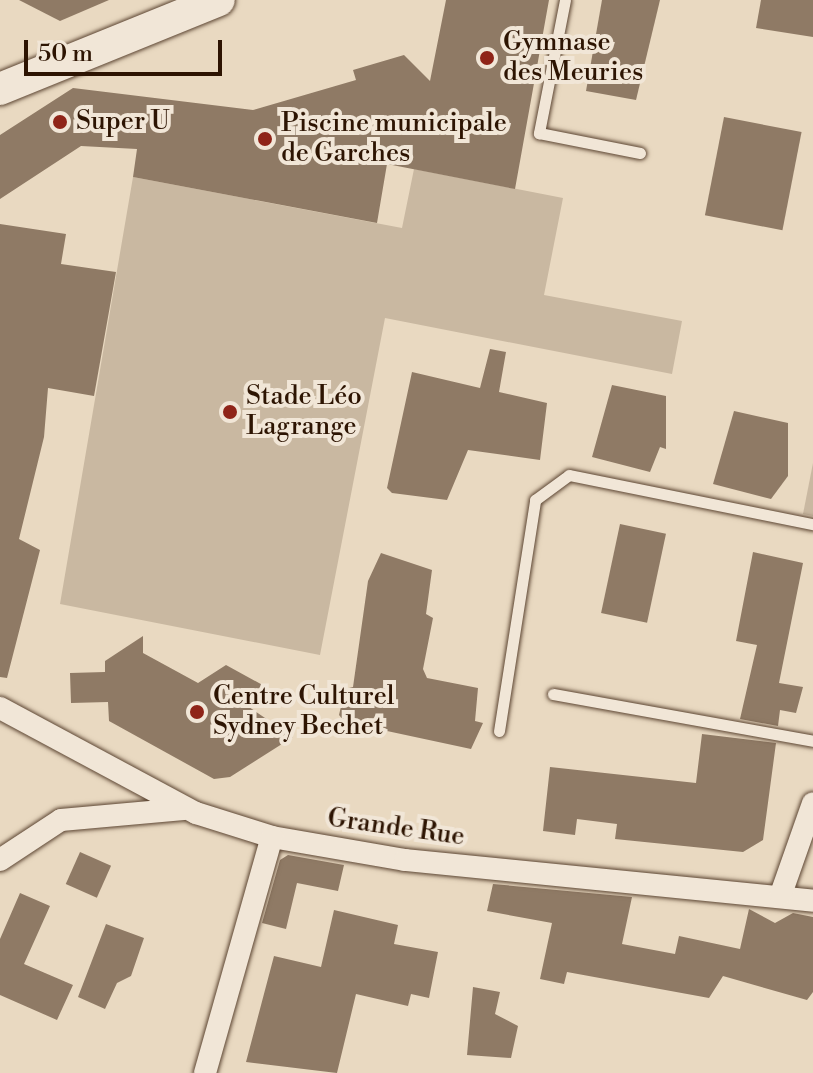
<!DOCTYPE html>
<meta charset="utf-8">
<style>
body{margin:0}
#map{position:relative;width:813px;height:1073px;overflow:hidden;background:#e9d9c1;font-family:"Libre Bodoni",serif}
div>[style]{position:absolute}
.green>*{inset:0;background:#c9b8a1}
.building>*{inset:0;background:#8f7a65;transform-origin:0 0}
.roads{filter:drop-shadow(0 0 2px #5c4532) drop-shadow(0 0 2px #5c4532)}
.lane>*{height:11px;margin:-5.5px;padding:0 5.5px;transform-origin:5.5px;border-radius:5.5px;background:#f1e6d7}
.street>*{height:22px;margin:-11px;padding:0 11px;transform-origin:11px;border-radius:11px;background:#f1e6d7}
.secondary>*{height:32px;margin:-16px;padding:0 16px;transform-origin:16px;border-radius:16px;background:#f1e6d7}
.dots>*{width:22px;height:22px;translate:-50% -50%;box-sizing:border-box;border:4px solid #f1e6d7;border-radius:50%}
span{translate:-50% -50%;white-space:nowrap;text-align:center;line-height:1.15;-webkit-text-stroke:8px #f1e6d7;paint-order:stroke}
.poi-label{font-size:26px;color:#2d1402}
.left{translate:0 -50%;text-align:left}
.street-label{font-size:26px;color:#2d1402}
.scale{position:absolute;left:24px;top:40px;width:198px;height:36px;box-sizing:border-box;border:4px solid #2d1402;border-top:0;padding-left:10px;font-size:24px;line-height:28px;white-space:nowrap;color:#2d1402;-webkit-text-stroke:6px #f1e6d7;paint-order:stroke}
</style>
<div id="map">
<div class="green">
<div style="clip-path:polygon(414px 169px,563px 198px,544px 295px,682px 321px,672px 374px,385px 318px,320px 655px,60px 604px,133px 177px,402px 228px)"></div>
<div style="clip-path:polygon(813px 463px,813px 516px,803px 514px)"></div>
</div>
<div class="building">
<div style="clip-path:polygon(19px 0,109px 0,60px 21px)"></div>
<div style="clip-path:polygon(446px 0,549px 0,515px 189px,387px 164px,377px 223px,133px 177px,137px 149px,81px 146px,0 199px,0 135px,73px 88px,253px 110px,356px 80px,353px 70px,404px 55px,430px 81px)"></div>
<div style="clip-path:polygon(602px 0,660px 0,636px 100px,586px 91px)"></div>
<div style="clip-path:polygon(761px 0,813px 0,813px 37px,756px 28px)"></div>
<div style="left:724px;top:117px;width:79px;height:100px;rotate:11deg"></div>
<div style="clip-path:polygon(0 224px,66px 234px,61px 264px,116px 272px,94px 396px,48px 388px,44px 437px,19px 539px,40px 550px,7px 678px,0 677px)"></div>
<div style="clip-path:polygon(490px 349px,506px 352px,499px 392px,547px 403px,540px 460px,468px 450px,447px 500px,392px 493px,387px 488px,412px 372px,480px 388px)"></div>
<div style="clip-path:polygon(612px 385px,666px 396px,666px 449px,660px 447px,650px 472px,592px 457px)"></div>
<div style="clip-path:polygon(734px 411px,788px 423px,788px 476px,771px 499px,713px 484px)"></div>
<div style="left:620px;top:524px;width:47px;height:91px;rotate:12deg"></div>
<div style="clip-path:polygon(753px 552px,803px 563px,779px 683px,803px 687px,796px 713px,780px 710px,778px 726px,740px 719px,757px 645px,736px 641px)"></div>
<div style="clip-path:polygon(381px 553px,432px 570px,426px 614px,433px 618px,423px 669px,427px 678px,478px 688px,475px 721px,483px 723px,471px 749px,345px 722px,339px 715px,345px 689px,353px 687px,368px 581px)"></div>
<div style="clip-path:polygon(143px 636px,143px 653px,198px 683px,226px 665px,288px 699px,227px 692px,293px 737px,230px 777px,214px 779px,109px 721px,108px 702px,71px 703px,70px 673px,105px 672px,105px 661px)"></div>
<div style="clip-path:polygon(702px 734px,776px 743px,763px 840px,743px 852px,615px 839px,617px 824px,577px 819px,575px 835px,543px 831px,550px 767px,696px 783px)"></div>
<div style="left:80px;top:852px;width:34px;height:35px;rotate:24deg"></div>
<div style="clip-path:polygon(288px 855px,344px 865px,338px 891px,297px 883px,286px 929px,262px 923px,280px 860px)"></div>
<div style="clip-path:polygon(493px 884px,632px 897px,622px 944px,675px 954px,679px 936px,740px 949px,749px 909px,775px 923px,793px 913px,813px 917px,813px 992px,807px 1000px,723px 976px,709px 998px,567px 972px,564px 984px,540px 979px,552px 923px,487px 911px)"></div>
<div style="clip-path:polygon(20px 893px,50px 906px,24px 964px,73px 985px,57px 1020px,0 995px,0 939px)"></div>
<div style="clip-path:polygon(334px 910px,398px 925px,394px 944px,438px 952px,429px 998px,411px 994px,408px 1006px,356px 994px,337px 1073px,246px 1062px,274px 956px,321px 967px)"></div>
<div style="clip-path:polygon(106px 924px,144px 938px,131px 976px,117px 983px,105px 1009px,78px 997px)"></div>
<div style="clip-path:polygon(473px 987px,500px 992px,495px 1014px,518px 1026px,511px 1058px,467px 1055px)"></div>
</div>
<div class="roads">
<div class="lane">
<div style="left:565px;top:0;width:136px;rotate:101.1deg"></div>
<div style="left:539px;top:133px;width:103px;rotate:11.2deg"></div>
<div style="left:553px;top:694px;width:264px;rotate:10.2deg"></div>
<div style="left:499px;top:731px;width:234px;rotate:-81.1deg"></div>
<div style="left:535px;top:500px;width:42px;rotate:-36.3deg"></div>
<div style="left:569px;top:475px;width:249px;rotate:11.4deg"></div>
</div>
<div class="street">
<div style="left:0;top:708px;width:222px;rotate:28.2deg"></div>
<div style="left:196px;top:813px;width:80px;rotate:17.5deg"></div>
<div style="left:272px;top:837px;width:135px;rotate:9.8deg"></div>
<div style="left:405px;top:860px;width:410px;rotate:5.7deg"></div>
<div style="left:0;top:860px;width:73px;rotate:-33.3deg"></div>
<div style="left:61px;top:820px;width:123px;rotate:-5.1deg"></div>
<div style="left:781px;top:894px;width:96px;rotate:-70.6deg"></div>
<div style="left:205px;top:1073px;width:245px;rotate:-74.2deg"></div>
</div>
<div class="secondary">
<div style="left:0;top:89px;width:236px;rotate:-22.1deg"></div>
</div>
</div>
<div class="dots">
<div style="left:487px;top:58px;background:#8f2418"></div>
<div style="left:60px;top:122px;background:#8f2418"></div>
<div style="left:265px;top:139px;background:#8f2418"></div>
<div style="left:230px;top:412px;background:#8f2418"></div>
<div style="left:197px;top:712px;background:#8f2418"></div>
</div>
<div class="poi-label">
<span class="left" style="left:503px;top:58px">Gymnase<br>des Meuries</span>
<span class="left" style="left:76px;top:122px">Super U</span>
<span class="left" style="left:281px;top:139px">Piscine municipale<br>de Garches</span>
<span class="left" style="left:246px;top:412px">Stade Léo<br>Lagrange</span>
<span class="left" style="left:213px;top:712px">Centre Culturel<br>Sydney Bechet</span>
</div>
<div class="street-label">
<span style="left:396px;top:828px;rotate:8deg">Grande Rue</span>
</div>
<div class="scale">50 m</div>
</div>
